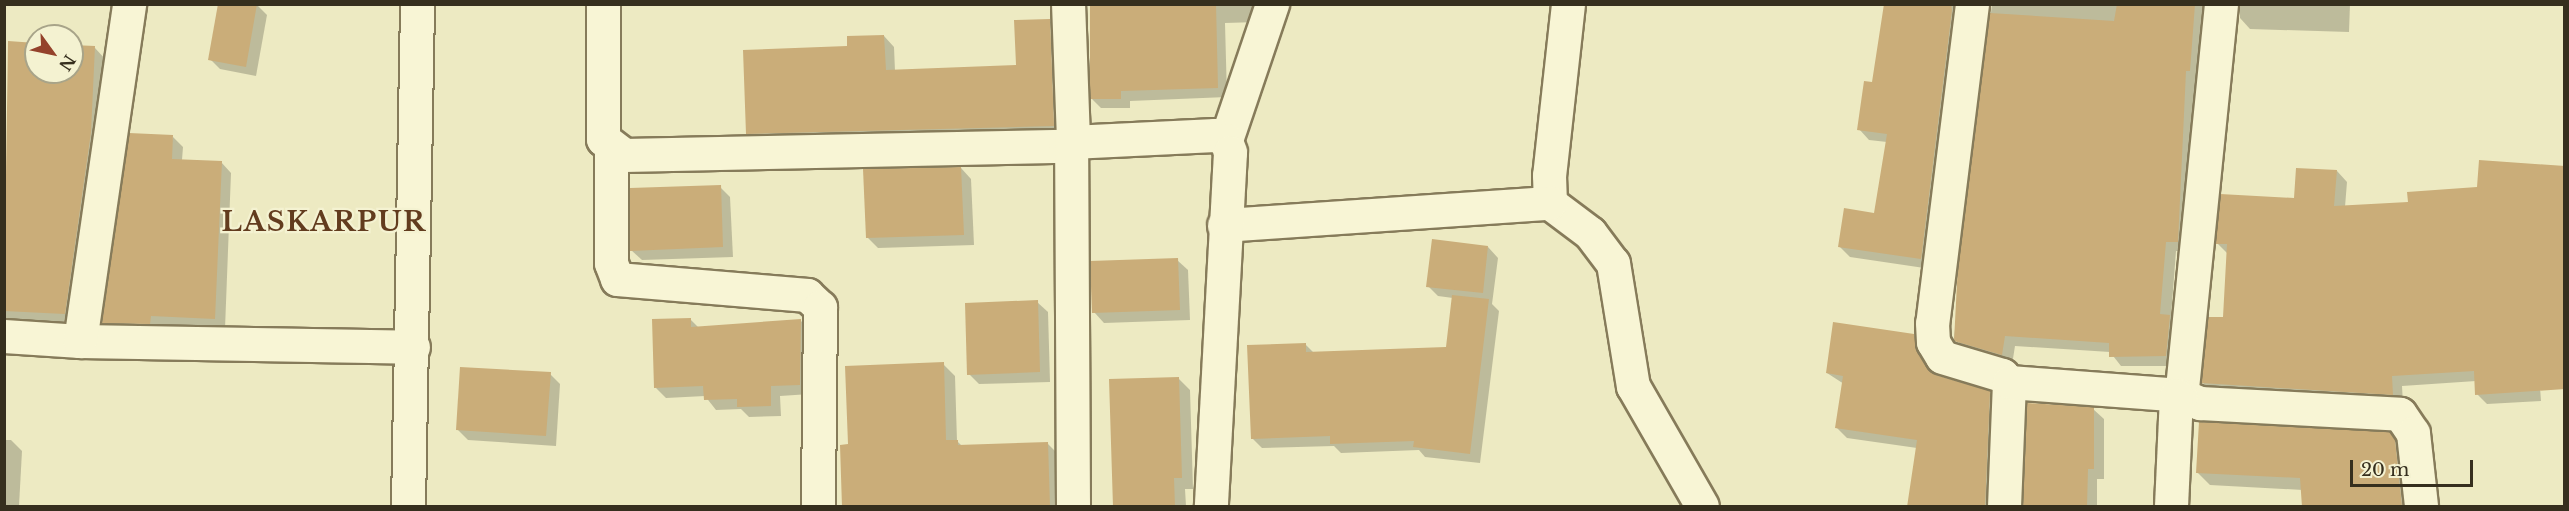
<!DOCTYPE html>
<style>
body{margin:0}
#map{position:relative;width:2569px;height:511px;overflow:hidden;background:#edeac2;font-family:"Libre Baskerville",serif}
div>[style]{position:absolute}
.shadow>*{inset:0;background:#0003}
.building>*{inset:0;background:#caad79}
.roads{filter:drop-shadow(2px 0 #867b5a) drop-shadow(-2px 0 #867b5a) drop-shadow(0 2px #867b5a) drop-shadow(0 -2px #867b5a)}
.minor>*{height:33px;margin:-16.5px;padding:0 16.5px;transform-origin:16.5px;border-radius:16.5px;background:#f8f5d5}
span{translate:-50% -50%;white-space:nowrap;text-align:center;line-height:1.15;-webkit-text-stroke:4.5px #f4f2d1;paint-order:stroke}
.district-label{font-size:27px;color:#623c1e;font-weight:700;letter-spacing:1.5px}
.frame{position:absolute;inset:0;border:6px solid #362f1e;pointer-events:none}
.north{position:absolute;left:24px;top:24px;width:60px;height:60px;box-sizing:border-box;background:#f4f2d1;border:2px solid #a8a489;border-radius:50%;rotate:123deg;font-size:16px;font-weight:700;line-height:24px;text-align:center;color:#362f1e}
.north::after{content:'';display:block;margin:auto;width:21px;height:27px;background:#94422b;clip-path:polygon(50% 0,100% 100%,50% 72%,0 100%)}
.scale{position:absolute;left:2350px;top:460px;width:123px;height:27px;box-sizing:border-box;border:3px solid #362f1e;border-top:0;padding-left:8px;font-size:18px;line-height:21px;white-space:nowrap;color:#362f1e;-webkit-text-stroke:4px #f4f2d1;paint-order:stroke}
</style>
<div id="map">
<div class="shadow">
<div style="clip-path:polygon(1091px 4px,1259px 4px,1258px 22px,1225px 23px,1227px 97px,1130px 101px,1130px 108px,1101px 108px,1092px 99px)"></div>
<div style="clip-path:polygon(1885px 4px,1969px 4px,1931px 269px,1850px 257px,1840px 247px,1875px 214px,1887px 142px,1869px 140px,1859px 129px,1873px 84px)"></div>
<div style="clip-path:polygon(1992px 4px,2216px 4px,2200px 81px,2196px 81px,2188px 252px,2176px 251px,2171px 317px,2180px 327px,2176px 366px,2121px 366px,2110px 352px,2015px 346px,2012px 365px,1965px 348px,1954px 338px)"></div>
<div style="clip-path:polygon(2240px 4px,2350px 4px,2349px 32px,2250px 29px,2240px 18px)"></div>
<div style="clip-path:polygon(257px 5px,267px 15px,256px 76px,220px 69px,210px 59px)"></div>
<div style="clip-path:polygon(1049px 20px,1060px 31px,1064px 136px,758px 144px,747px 133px,884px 36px,894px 47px,895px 71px,1017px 66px)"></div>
<div style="clip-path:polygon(9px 43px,36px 44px,36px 72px,72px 72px,72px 47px,95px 48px,106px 60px,76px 325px,4px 321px)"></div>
<div style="clip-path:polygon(173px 137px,183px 147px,182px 160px,221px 162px,231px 173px,225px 329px,161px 326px,160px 333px,114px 332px,104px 322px)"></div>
<div style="clip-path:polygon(961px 168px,971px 179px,974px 245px,878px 248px,867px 237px)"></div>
<div style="clip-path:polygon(2337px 171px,2347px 182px,2345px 207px,2540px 387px,2541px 401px,2487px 404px,2477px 394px,2476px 381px,2402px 386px,2403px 404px,2213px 393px,2203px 383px,2224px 319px,2228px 254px,2217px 243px,2296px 200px)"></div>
<div style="clip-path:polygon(720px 187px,730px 197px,733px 257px,642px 260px,631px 250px)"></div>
<div style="clip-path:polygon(1488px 247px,1498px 258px,1492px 304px,1499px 311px,1480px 463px,1425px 457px,1419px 450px,1341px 453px,1334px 446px,1262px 448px,1252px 438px,1305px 344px,1314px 353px,1447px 348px,1453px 298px,1438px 296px,1428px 286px)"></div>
<div style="clip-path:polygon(1177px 260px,1188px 270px,1190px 320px,1104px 323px,1094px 312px)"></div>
<div style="clip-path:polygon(1037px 302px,1048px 312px,1050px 382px,979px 384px,969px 374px)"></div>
<div style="clip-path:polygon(690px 319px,699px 328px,801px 321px,811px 331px,810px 394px,780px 396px,781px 416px,749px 417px,741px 409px,716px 410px,705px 396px,666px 398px,656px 388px)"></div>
<div style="clip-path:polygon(1913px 335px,1924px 346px,1927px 364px,1938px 377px,1989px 392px,2000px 403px,1995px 506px,1908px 506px,1917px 448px,1847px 438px,1837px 428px,1844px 384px,1827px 373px)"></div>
<div style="clip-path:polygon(943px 364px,955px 376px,957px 441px,962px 446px,1048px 444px,1059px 455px,1061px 506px,844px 506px,849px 446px)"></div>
<div style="clip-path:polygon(550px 374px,560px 384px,556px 446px,468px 440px,458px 430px)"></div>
<div style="clip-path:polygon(1178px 378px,1190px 390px,1193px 489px,1185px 489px,1186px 506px,1114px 506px)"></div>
<div style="clip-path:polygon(2093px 409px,2104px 419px,2104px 479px,2097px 479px,2097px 506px,2024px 506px)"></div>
<div style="clip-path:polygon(2389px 434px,2402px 447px,2412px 506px,2304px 506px,2303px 490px,2210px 485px,2197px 472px)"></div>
<div style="clip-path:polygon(4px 440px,11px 440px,22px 451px,19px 506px,4px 506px)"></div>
</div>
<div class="building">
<div style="clip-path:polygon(218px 4px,257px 4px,246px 67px,208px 60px)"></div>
<div style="clip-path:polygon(1090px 4px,1216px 4px,1218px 88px,1121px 91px,1121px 99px,1090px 99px)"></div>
<div style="clip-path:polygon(1884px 4px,1951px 4px,1952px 10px,1921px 259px,1838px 247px,1844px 208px,1874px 213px,1887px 134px,1857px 130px,1864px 81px,1872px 82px)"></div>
<div style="clip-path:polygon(2117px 4px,2195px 4px,2190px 71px,2186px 71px,2178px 242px,2166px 242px,2160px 314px,2170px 315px,2166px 356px,2109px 357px,2109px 343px,2005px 336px,2002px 355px,1954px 341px,1958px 264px,1990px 13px,2114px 21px)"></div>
<div style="clip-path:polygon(1050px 19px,1054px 126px,746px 134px,743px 50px,847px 46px,847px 36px,884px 35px,886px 70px,1016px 65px,1014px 20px)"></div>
<div style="clip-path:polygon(8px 41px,36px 43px,36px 72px,72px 72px,72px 45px,95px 46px,91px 132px,65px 314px,4px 311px)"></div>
<div style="clip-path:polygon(129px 133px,173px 135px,172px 159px,222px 161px,215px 319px,151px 316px,150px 324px,102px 323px)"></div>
<div style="clip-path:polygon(2479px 160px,2565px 166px,2565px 389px,2475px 395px,2474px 371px,2392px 376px,2393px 395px,2201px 383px,2208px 317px,2223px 317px,2227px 244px,2215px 244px,2220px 194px,2294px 198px,2296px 168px,2337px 170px,2334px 206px,2408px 202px,2407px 192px,2477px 187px)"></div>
<div style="clip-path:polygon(961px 167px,964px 235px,866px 238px,863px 169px)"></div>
<div style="clip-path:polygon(721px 185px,723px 247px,630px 251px,630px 188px)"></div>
<div style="clip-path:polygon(1432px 239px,1488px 246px,1483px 293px,1426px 287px)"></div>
<div style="clip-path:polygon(1178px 258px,1180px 310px,1092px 313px,1090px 261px)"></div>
<div style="clip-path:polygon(1452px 295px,1489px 299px,1470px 454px,1413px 447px,1414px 441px,1330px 444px,1330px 436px,1251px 439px,1247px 345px,1306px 343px,1306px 352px,1446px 347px)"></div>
<div style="clip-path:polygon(1038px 300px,1040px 372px,967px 375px,965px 303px)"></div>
<div style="clip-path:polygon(691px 318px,691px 327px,801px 319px,800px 385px,771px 386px,771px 406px,737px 407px,737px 399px,704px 400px,703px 386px,654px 388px,652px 319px)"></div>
<div style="clip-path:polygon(1833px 322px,1914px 334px,1917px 352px,1936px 375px,1990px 391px,1985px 507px,1907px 507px,1917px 440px,1835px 428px,1843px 376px,1826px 373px)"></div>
<div style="clip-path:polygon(944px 362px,946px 440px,958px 440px,958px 445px,1048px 442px,1050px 507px,842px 507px,840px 445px,848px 444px,845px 366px)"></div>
<div style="clip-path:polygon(460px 367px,551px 372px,546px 436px,456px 430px)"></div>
<div style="clip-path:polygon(1179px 377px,1182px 478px,1174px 478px,1175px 507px,1113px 507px,1109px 379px)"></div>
<div style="clip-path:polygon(2027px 403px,2094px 407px,2094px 469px,2088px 469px,2087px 507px,2023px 507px)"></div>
<div style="clip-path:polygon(2199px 422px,2390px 432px,2395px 440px,2402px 507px,2302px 507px,2300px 478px,2196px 473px)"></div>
</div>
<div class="roads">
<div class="minor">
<div style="left:603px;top:4px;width:135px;rotate:90deg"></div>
<div style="left:603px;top:139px;width:26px;rotate:37deg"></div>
<div style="left:624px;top:155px;width:441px;rotate:-1.2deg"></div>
<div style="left:1065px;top:146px;width:11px;rotate:-41deg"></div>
<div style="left:1073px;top:139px;width:135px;rotate:-92.1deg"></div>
<div style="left:1568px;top:4px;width:172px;rotate:96.3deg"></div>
<div style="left:1549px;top:175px;width:28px;rotate:88deg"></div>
<div style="left:1550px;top:203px;width:50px;rotate:36.9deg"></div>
<div style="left:1590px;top:233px;width:38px;rotate:53deg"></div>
<div style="left:1613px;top:263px;width:125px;rotate:80.8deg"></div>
<div style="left:1633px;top:386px;width:138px;rotate:60.1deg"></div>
<div style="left:1972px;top:4px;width:321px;rotate:97.1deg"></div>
<div style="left:1932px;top:323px;width:19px;rotate:87deg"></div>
<div style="left:1933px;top:342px;width:17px;rotate:59deg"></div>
<div style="left:1942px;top:357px;width:63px;rotate:16.7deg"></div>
<div style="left:2002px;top:375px;width:10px;rotate:45deg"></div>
<div style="left:2009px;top:382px;width:124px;rotate:92.3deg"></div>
<div style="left:2221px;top:4px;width:393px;rotate:95.8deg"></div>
<div style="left:2181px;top:395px;width:21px;rotate:23deg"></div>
<div style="left:2200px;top:403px;width:200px;rotate:3.1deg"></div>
<div style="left:2400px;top:414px;width:23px;rotate:56deg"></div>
<div style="left:2413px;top:433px;width:73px;rotate:83.7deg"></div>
<div style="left:1226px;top:140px;width:144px;rotate:-71.3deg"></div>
<div style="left:611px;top:148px;width:115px;rotate:90deg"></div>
<div style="left:611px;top:263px;width:17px;rotate:69deg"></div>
<div style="left:617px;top:279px;width:191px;rotate:4.8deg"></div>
<div style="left:807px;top:295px;width:18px;rotate:43deg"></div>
<div style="left:820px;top:307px;width:199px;rotate:90.6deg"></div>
<div style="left:1224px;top:225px;width:327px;rotate:-3.9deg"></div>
<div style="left:4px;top:336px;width:76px;rotate:3.8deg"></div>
<div style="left:80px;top:341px;width:333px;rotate:1deg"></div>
<div style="left:80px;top:341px;width:341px;rotate:-81.7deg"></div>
<div style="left:2009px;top:382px;width:172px;rotate:4.3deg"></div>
<div style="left:408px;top:506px;width:502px;rotate:-88.97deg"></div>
<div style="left:1073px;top:506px;width:364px;rotate:-90.3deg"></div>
<div style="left:1071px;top:142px;width:144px;rotate:-2.8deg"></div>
<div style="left:1215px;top:135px;width:12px;rotate:24deg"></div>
<div style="left:1226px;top:140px;width:13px;rotate:72deg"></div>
<div style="left:1230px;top:152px;width:355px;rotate:93.1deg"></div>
<div style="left:2171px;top:506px;width:111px;rotate:-87.4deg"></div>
</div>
</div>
<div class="district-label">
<span style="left:324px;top:222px">LASKARPUR</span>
</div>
<div class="frame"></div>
<div class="north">N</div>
<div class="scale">20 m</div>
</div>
